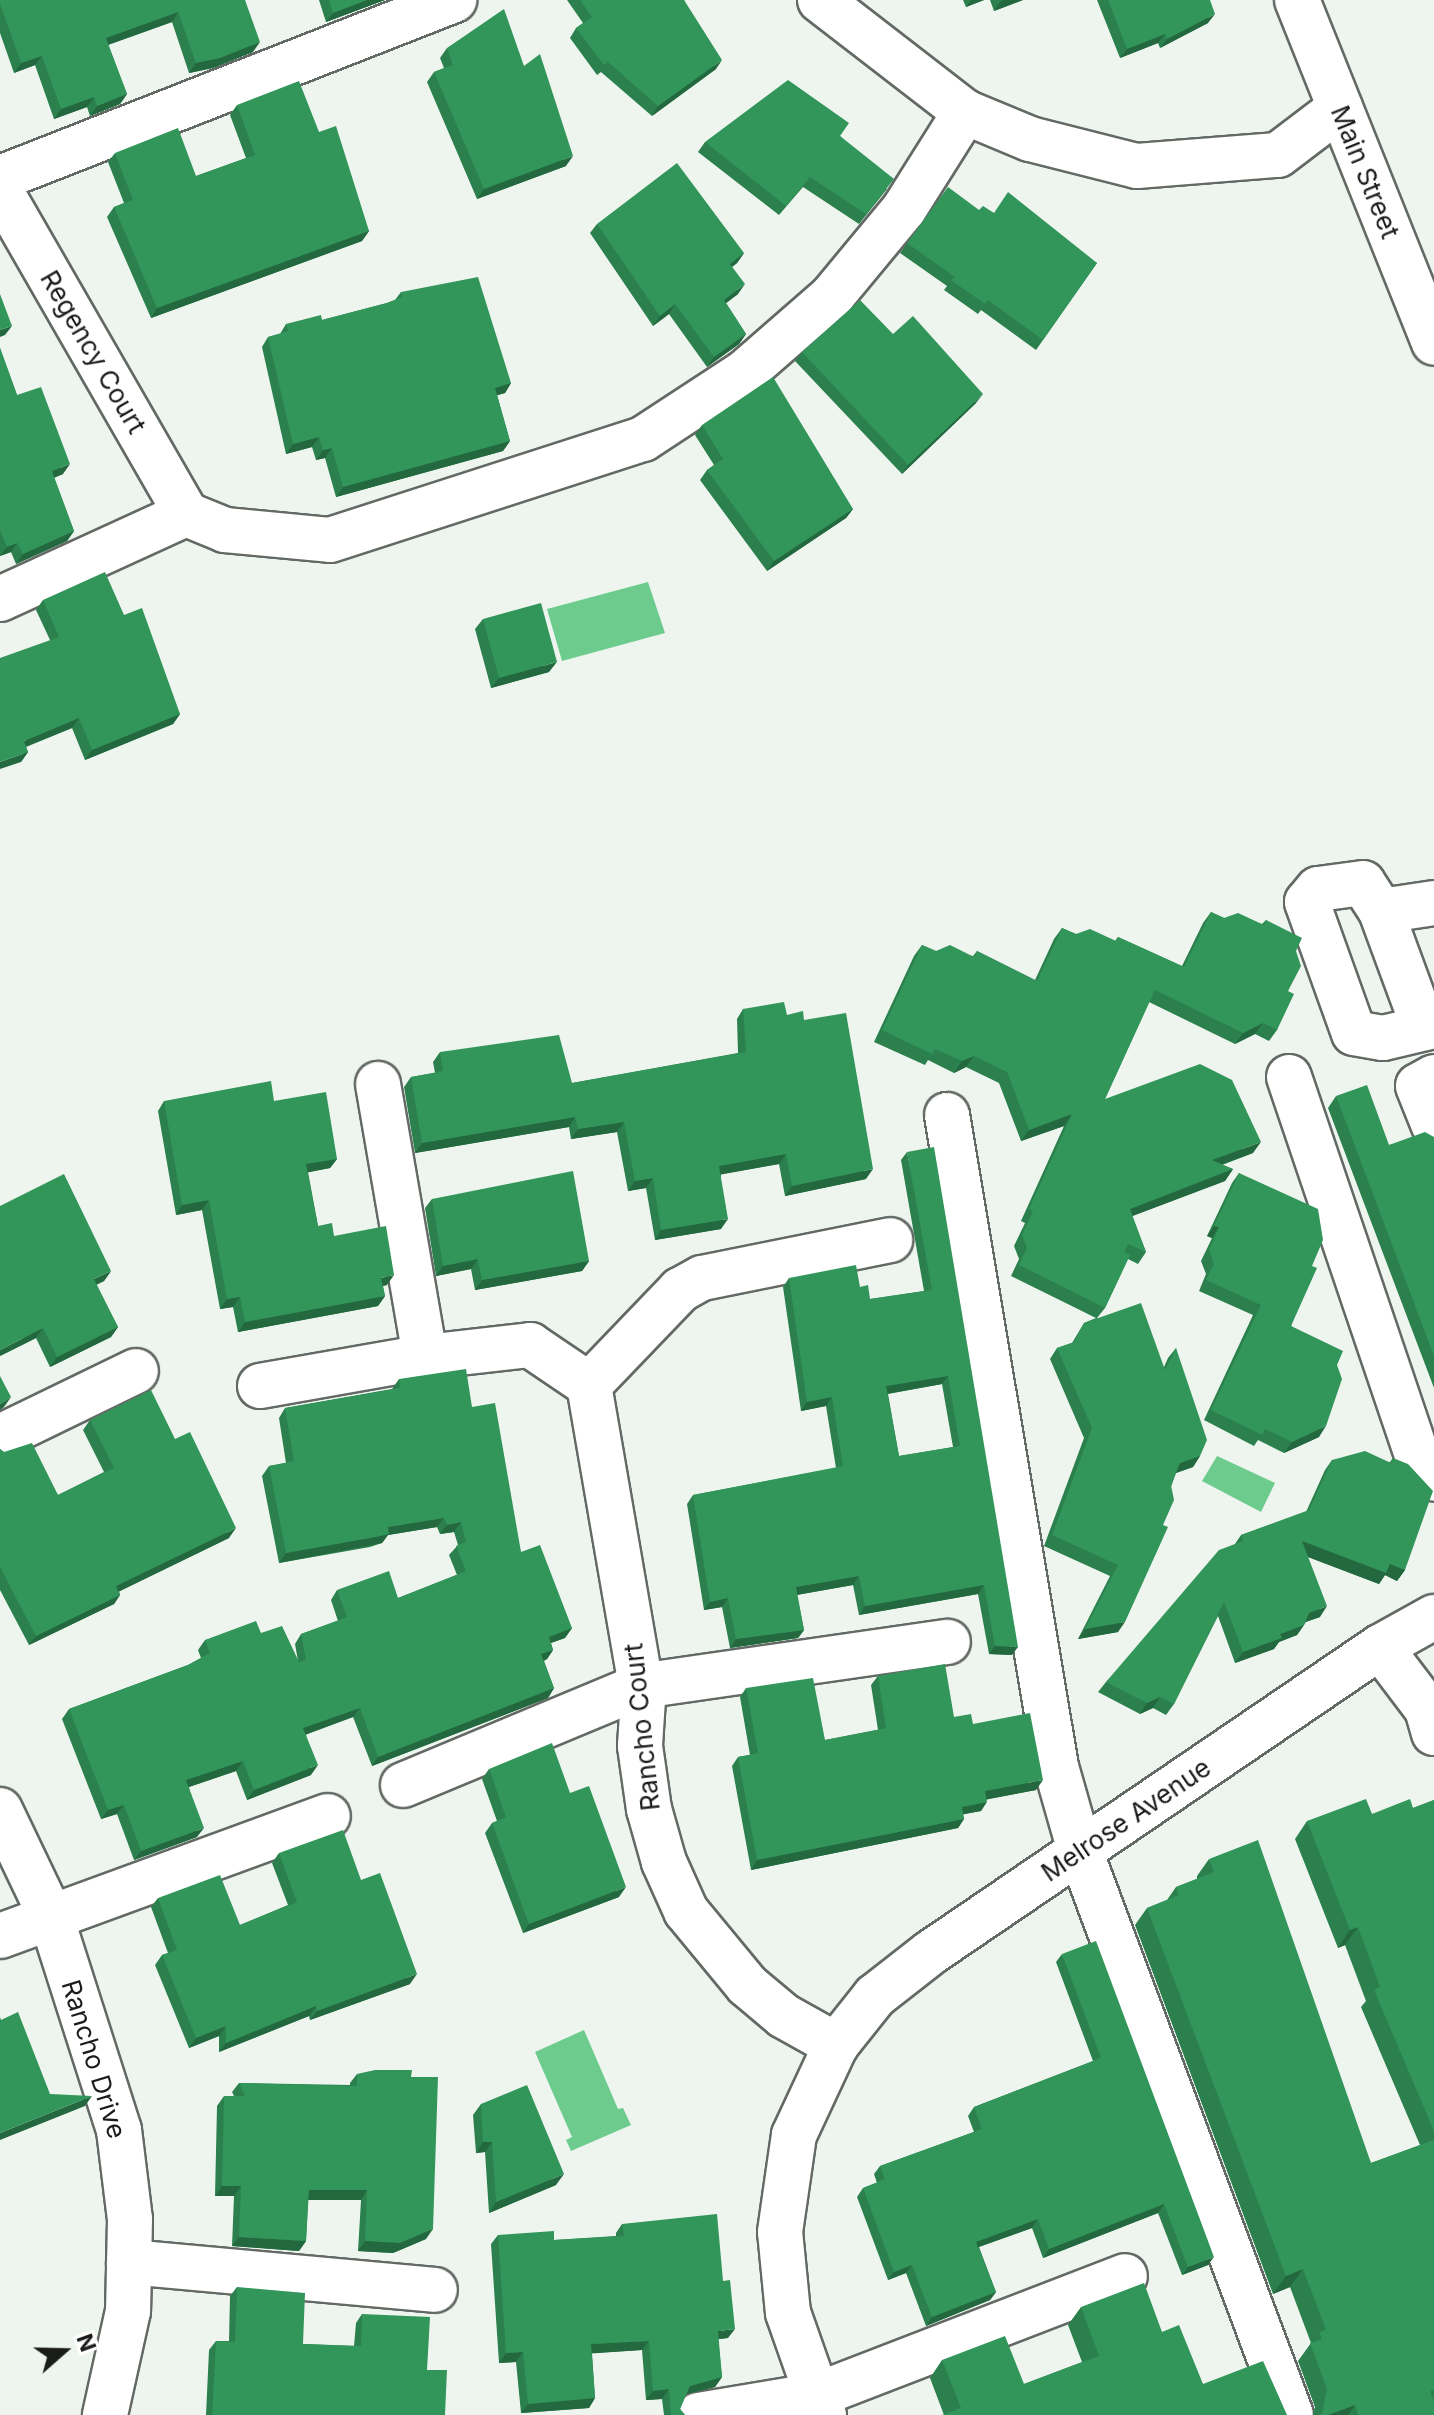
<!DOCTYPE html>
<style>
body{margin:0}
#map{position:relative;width:1434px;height:2415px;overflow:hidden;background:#eef5ef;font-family:Inter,sans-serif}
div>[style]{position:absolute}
.water>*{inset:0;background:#6dcc8d}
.roads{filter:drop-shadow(2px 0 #636964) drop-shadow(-2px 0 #636964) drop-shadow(0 2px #636964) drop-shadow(0 -2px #636964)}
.minor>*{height:44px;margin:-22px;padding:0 22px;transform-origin:22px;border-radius:22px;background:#fff}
.major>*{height:44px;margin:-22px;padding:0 22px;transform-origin:22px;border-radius:22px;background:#fff}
.wall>*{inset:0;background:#2b804d}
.shaded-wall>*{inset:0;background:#23683f}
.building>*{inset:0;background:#32955a}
span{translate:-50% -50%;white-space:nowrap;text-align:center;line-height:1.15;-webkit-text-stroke:7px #fff;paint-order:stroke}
.street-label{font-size:26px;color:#1a1c1a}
.north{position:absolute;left:24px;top:2311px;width:80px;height:80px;-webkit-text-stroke:6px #fff;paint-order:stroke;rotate:70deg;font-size:22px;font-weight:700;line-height:32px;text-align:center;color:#1a1c1a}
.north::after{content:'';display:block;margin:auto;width:28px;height:36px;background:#1a1c1a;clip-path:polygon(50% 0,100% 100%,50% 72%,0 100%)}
</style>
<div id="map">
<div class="water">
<div style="clip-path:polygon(648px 582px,665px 633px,562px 661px,547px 609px)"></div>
<div style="clip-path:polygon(1217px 1456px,1275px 1483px,1261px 1512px,1202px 1481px)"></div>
<div style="clip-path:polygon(584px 2030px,618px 2109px,623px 2108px,631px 2125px,571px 2151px,566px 2140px,572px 2137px,535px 2052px)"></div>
</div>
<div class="roads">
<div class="minor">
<div style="left:820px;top:0;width:183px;rotate:37.7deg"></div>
<div style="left:965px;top:112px;width:70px;rotate:22.6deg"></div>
<div style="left:1030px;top:139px;width:110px;rotate:14.2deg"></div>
<div style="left:1137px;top:166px;width:141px;rotate:-4.5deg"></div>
<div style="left:1278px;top:155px;width:78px;rotate:-37.2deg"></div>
<div style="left:0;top:178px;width:488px;rotate:-21.4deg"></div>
<div style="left:0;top:190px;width:374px;rotate:60.1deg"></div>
<div style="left:0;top:599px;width:205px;rotate:-24.6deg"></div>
<div style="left:186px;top:514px;width:42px;rotate:22.3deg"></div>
<div style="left:225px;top:530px;width:105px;rotate:5.4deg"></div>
<div style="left:330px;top:540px;width:329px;rotate:-17.9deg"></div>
<div style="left:643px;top:439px;width:122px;rotate:-33.3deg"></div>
<div style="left:745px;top:372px;width:116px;rotate:-41.1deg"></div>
<div style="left:832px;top:296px;width:113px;rotate:-50.4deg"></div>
<div style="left:904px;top:209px;width:115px;rotate:-57.8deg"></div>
<div style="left:1381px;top:911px;width:33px;rotate:-123deg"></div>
<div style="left:1363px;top:883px;width:45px;rotate:172.4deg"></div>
<div style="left:1318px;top:889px;width:17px;rotate:130deg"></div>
<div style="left:1307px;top:902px;width:139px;rotate:70.3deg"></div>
<div style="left:1354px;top:1033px;width:29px;rotate:10deg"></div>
<div style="left:1383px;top:1038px;width:52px;rotate:-13.2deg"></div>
<div style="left:1424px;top:1028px;width:125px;rotate:-110.2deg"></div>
<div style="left:1381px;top:911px;width:54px;rotate:-8.6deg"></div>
<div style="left:1289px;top:1077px;width:399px;rotate:71.3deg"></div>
<div style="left:1417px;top:1455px;width:29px;rotate:54deg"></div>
<div style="left:1434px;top:1077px;width:18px;rotate:151deg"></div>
<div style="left:1418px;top:1086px;width:43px;rotate:68.2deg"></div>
<div style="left:378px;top:1084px;width:277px;rotate:80.2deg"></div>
<div style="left:947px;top:1115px;width:661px;rotate:80.51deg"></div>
<div style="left:1056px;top:1767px;width:87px;rotate:74.1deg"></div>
<div style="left:1080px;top:1851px;width:602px;rotate:69.49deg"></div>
<div style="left:589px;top:1385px;width:319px;rotate:80.2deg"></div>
<div style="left:643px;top:1699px;width:47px;rotate:93.7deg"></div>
<div style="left:640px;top:1746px;width:64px;rotate:81.9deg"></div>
<div style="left:649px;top:1809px;width:55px;rotate:74.2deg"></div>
<div style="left:664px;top:1862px;width:54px;rotate:65.8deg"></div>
<div style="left:686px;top:1911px;width:96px;rotate:50.5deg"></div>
<div style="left:747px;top:1985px;width:48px;rotate:40deg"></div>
<div style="left:784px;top:2016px;width:60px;rotate:29.1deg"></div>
<div style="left:589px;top:1385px;width:132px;rotate:-46.2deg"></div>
<div style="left:680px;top:1290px;width:25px;rotate:-29deg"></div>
<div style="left:702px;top:1278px;width:192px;rotate:-11.4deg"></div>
<div style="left:260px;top:1386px;width:168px;rotate:-10deg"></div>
<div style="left:425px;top:1357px;width:106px;rotate:-6.5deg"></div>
<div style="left:530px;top:1345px;width:71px;rotate:34.1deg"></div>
<div style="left:0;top:1437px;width:151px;rotate:-25.9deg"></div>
<div style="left:1380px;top:1647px;width:78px;rotate:52.8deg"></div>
<div style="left:1427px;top:1709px;width:25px;rotate:74deg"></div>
<div style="left:403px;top:1785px;width:258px;rotate:-22.6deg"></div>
<div style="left:641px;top:1686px;width:310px;rotate:-8.2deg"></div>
<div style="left:0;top:1810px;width:119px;rotate:64.5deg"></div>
<div style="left:51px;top:1917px;width:224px;rotate:72.3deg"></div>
<div style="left:119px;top:2130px;width:90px;rotate:83deg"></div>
<div style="left:130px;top:2219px;width:92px;rotate:91.2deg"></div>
<div style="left:128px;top:2311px;width:107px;rotate:102.5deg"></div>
<div style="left:0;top:1936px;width:349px;rotate:-20.1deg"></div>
<div style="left:129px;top:2262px;width:307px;rotate:5.2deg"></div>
<div style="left:698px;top:2415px;width:121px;rotate:-9.5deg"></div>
<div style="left:817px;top:2395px;width:330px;rotate:-21.1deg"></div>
<div style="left:824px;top:2415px;width:108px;rotate:-109.4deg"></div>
<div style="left:788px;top:2313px;width:81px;rotate:-95.6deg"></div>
<div style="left:780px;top:2232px;width:98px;rotate:-81.8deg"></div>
<div style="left:794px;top:2135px;width:99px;rotate:-65deg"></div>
<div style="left:836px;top:2045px;width:63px;rotate:-51.5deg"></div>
<div style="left:875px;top:1996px;width:70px;rotate:-38deg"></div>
<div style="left:930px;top:1953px;width:544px;rotate:-34.22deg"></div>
<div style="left:1380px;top:1647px;width:62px;rotate:-29.1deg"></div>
</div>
<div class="major">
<div style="left:1297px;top:0;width:369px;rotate:68.2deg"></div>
</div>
</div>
<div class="wall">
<div style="clip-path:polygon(0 0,245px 0,253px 52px,213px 68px,189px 73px,172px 22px,108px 45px,127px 94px,120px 104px,90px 116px,87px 107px,54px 119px,35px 65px,14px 73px,0 33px)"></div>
<div style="clip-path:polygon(319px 0,385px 0,326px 22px)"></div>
<div style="clip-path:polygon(567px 0,684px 0,716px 69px,652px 116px,601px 72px,597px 75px,570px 38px,576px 28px,583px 23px)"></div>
<div style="clip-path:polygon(963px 0,984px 0,966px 7px)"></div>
<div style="clip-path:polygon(990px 0,1023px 0,994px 11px)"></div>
<div style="clip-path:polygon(1097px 0,1210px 0,1208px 23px,1160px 48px,1158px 43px,1120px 58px)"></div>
<div style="clip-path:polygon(447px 48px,524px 66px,566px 166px,477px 199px,427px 82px,434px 72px,444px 68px,440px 58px)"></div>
<div style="clip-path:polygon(237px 105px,319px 132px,369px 231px,362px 241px,151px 318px,107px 217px,114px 207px,124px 203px,108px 162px,115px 153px,196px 176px,246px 158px,230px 115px)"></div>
<div style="clip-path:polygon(840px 136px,887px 189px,859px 224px,803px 187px,779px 215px,698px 152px,705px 142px)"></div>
<div style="clip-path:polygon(979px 210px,994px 213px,1097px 263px,1036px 350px,981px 310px,978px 314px,944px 290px,947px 286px,900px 253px,907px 243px)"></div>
<div style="clip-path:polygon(597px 224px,744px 253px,737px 263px,732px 267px,738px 294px,726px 303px,746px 334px,739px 344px,707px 367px,669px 314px,653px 326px,590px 233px)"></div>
<div style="clip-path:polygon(401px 292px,511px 383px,505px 393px,497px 395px,510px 441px,503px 451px,336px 497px,325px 458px,316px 460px,312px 447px,286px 454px,262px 347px,268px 337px,280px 334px,286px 324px,322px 320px,387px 303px,395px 300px)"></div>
<div style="clip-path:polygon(893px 334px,976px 403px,902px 474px,795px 361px,802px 352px)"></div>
<div style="clip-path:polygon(0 348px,17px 395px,63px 474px,54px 478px,74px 531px,67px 541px,16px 564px,11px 552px,0 556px)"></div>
<div style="clip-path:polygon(702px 425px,853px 509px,846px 518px,767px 571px,700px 480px,707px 470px,714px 465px,695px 435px)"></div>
<div style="clip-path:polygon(43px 600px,124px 615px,180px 714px,173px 724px,85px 760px,72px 728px,26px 747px,28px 752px,21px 762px,50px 640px,36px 610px)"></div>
<div style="clip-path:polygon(483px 619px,549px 672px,491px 688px,475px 629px)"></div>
<div style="clip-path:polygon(1211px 912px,1224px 918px,1262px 924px,1266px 920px,1296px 951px,1288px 991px,1277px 1030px,1269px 1041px,1255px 1034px,1235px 1044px,1149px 1002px,1105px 1099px,1253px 1153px,1222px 1165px,1233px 1169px,1225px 1181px,1132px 1216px,1146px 1252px,1138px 1264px,1128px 1259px,1105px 1308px,1097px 1318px,1164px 1367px,1168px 1358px,1176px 1348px,1200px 1456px,1193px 1467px,1176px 1473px,1118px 1632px,1078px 1639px,1110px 1576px,1044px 1546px,1084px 1438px,1050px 1359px,1057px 1348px,1072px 1343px,1084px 1323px,1096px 1318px,1011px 1276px,1019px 1259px,1014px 1246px,1025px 1223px,1021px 1221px,1064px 1126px,1021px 1141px,999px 1083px,966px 1067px,954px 1073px,928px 1060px,925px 1065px,874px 1042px,914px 956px,922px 945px,936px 951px,973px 956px,977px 951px,1035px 980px,1054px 939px,1062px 928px,1076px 934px,1115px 941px,1118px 937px,1182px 966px,1203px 923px)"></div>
<div style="clip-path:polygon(743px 1009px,787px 1015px,804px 1020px,866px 1179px,785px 1196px,779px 1164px,721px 1174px,721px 1229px,655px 1240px,646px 1188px,628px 1191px,617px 1132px,571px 1139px,569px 1127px,415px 1153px,404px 1087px,411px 1077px,435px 1073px,433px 1062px,440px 1052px,572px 1083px,738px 1053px,737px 1019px)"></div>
<div style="clip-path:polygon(1336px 1096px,1389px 1145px,1434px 1137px,1434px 1388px,1328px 1108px)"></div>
<div style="clip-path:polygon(164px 1101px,274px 1101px,337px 1159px,330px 1168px,308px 1172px,318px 1226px,334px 1236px,387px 1285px,383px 1286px,385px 1296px,378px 1306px,238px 1332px,233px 1307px,220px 1309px,202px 1210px,176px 1215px,158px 1111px)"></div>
<div style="clip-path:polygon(evenodd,907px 1152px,1012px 1655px,989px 1654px,978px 1594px,859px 1615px,853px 1585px,797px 1595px,804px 1630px,798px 1638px,730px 1648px,722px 1607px,704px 1610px,687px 1504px,693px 1495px,836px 1468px,826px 1406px,801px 1411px,783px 1287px,789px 1278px,860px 1287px,870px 1299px,924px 1291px,901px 1160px,907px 1152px,942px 1384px,953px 1447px,899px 1456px,888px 1394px,942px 1384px)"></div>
<div style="clip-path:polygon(1239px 1173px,1312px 1266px,1291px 1326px,1337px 1365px,1319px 1437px,1284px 1453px,1258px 1440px,1254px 1446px,1204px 1420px,1253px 1315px,1199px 1291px,1206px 1274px,1201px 1261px,1212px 1238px,1207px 1236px,1232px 1183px)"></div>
<div style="clip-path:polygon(432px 1199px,589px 1261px,582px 1271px,475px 1290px,471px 1269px,436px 1276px,425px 1208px)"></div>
<div style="clip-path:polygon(111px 1271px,104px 1281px,96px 1285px,118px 1327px,111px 1337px,50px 1367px,36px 1338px,0 1356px)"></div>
<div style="clip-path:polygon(399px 1379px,472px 1407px,521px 1552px,572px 1628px,565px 1638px,551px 1643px,553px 1650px,547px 1659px,544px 1661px,554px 1688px,548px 1698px,372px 1766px,353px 1717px,306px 1734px,311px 1775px,247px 1800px,236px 1771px,189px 1787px,197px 1837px,134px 1860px,117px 1814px,101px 1819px,62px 1719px,69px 1709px,188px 1665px,201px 1658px,198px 1650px,205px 1640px,261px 1633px,298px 1661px,295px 1644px,301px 1634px,338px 1621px,331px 1600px,337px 1590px,398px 1598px,457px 1575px,449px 1555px,458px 1545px,454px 1532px,440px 1534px,437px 1527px,388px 1535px,382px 1543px,370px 1547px,279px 1563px,262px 1476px,269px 1466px,286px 1463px,279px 1418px,285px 1408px,392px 1389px)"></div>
<div style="clip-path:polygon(90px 1420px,175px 1439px,229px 1538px,119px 1591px,120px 1595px,114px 1604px,29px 1645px,0 1590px,0 1449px,58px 1495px,104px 1472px,83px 1430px)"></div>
<div style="clip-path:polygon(1393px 1458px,1405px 1570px,1397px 1581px,1385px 1575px,1379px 1584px,1308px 1557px,1320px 1617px,1306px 1622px,1297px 1635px,1279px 1642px,1274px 1649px,1235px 1663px,1218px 1616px,1174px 1704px,1166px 1715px,1153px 1708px,1140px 1714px,1098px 1692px,1106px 1682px,1235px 1544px,1241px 1535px,1306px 1512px,1325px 1470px,1332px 1460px,1390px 1462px)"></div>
<div style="clip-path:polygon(878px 1676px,954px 1717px,973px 1724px,1036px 1790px,987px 1799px,981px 1811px,963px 1814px,964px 1819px,958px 1828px,751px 1870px,732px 1766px,738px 1757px,750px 1755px,740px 1697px,746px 1688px,825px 1740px,878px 1730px,871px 1685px)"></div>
<div style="clip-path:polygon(489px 1769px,570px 1793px,619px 1897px,523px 1933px,485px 1833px,492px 1823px,497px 1821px,482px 1779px)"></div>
<div style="clip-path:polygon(1434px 1800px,1434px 2415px,1313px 2415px,1315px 2407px,1298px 2361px,1311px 2343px,1290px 2287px,1273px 2294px,1135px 1925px,1147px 1908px,1167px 1900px,1176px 1887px,1197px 1879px,1197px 1876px,1209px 1859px,1371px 2163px,1420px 2145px,1361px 2007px,1366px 2001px,1345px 1945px,1338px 1948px,1295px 1839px,1307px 1821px,1372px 1814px,1413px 1808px)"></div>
<div style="clip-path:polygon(279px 1853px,361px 1880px,410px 1984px,310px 2020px,309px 2016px,219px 2052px,219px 2036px,189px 2048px,155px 1965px,162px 1955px,168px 1953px,151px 1907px,158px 1898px,240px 1925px,288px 1905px,272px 1863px)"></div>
<div style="clip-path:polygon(1062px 1954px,1208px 2265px,1182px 2275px,1158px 2213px,1043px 2258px,1032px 2228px,979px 2247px,996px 2292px,990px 2300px,926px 2326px,906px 2273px,888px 2280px,857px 2197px,863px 2188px,877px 2183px,874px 2174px,880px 2166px,974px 2132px,968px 2116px,974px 2107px,1093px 2061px,1056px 1962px)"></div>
<div style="clip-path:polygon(357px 2074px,411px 2077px,426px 2239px,393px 2253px,358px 2251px,361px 2200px,308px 2200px,306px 2241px,299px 2251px,232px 2246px,234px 2196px,215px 2196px,217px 2106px,224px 2096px,234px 2096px,232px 2092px,239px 2083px,350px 2085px,350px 2083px)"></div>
<div style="clip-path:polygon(481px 2104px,556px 2185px,489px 2213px,485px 2152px,476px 2153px,473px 2115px)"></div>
<div style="clip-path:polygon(622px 2224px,728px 2338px,718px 2339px,722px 2377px,715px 2387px,686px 2394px,680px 2409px,685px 2415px,664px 2415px,662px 2399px,646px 2400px,642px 2350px,592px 2353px,595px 2398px,589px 2408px,521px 2413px,516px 2362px,499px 2363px,491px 2244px,498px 2235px,554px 2240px,616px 2236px,616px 2233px)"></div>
<div style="clip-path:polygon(237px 2287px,303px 2344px,354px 2346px,356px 2323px,362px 2314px,427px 2370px,445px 2415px,206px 2415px,209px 2350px,216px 2341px,229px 2341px,230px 2296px)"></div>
<div style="clip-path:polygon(1081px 2307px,1162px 2332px,1203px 2384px,1287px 2415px,942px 2415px,944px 2415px,930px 2378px,942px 2360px,1024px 2384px,1082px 2362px,1068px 2325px)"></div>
</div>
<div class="shaded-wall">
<div style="clip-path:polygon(367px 0,385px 0,326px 22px,333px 13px)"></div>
<div style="clip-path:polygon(971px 0,984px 0,966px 7px)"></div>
<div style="clip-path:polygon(1004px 0,1023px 0,994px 11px,1001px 1px)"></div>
<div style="clip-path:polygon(178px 12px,172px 22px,99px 48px,106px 38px)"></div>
<div style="clip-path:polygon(1215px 14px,1208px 23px,1160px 48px,1167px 39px)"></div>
<div style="clip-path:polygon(1165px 34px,1158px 43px,1120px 58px,1127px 49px)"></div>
<div style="clip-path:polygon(260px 42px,253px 52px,213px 68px,189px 73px,196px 63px)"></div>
<div style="clip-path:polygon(42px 56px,35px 65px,14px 73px,21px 63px)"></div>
<div style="clip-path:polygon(722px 60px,716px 69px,652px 116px,658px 106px)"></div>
<div style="clip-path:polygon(127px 94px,120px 104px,90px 116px,97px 106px)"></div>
<div style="clip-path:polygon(94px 97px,87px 107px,54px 119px,61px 109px)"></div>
<div style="clip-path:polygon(573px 156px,566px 166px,477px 199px,484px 189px)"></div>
<div style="clip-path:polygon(369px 231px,362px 241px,151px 318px,157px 308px)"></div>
<div style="clip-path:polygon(744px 253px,737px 263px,723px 274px,730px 264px)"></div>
<div style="clip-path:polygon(745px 284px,738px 294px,717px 310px,724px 300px)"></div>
<div style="clip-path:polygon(675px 304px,669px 314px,653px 326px,660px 316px)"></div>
<div style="clip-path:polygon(12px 326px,5px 335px,0 337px,0 330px)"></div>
<div style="clip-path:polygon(746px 334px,739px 344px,707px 367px,714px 357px)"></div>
<div style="clip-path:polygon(511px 383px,505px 393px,488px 398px,495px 388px)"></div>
<div style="clip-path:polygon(983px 394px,976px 403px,902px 474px,908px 465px)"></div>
<div style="clip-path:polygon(319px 437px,312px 447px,286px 454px,293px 444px)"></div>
<div style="clip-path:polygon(510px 441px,503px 451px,336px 497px,343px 487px)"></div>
<div style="clip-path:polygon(332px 448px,325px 458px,316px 460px,323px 450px)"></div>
<div style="clip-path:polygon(70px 464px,63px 474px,45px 481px,52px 471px)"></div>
<div style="clip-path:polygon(853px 509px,846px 518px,767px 571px,774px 561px)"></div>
<div style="clip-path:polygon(74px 531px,67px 541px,16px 564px,23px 554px)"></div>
<div style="clip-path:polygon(17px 543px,11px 552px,0 556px,7px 547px)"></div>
<div style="clip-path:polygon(557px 662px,549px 672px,491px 688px,499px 678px)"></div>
<div style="clip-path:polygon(180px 714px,173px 724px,85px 760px,92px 750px)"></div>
<div style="clip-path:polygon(79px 718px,72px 728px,17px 750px,24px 741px)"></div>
<div style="clip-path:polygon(28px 752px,21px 762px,0 769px,0 762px)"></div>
<div style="clip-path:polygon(1263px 1023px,1255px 1034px,1235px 1044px,1243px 1033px)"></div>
<div style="clip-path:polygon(974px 1056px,966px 1067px,954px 1073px,962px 1061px)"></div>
<div style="clip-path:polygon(1072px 1114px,1064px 1126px,1021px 1141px,1029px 1130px)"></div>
<div style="clip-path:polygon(575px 1117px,569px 1127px,415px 1153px,422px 1143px)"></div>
<div style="clip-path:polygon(624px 1122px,617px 1132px,571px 1139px,578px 1129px)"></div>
<div style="clip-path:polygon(1261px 1142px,1253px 1153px,1204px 1171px,1212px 1160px)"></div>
<div style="clip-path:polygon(786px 1154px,779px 1164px,713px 1176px,719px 1166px)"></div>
<div style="clip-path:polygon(337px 1159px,330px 1168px,300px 1174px,306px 1164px)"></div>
<div style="clip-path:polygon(873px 1169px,866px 1179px,785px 1196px,792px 1186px)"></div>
<div style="clip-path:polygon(1233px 1169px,1225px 1181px,1122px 1220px,1130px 1209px)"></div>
<div style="clip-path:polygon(653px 1178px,646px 1188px,628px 1191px,635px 1181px)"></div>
<div style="clip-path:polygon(209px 1200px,202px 1210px,176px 1215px,182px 1205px)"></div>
<div style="clip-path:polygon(728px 1219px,721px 1229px,655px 1240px,661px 1230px)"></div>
<div style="clip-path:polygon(1214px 1226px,1219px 1227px,1212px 1238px,1207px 1236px)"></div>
<div style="clip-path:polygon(478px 1259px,471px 1269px,436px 1276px,443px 1266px)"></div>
<div style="clip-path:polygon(589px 1261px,582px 1271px,475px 1290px,482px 1280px)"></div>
<div style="clip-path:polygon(111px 1271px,104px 1281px,87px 1289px,94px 1279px)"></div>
<div style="clip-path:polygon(394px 1275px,387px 1285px,374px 1288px,381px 1278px)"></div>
<div style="clip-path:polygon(385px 1296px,378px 1306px,238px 1332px,245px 1322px)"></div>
<div style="clip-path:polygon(240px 1297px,233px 1307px,220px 1309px,227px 1299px)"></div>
<div style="clip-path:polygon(118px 1327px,111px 1337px,50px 1367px,57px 1357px)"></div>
<div style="clip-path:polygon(43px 1328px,36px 1338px,0 1356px,0 1350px)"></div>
<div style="clip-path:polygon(948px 1376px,942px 1384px,880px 1395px,886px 1386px)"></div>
<div style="clip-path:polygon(11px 1397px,4px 1407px,0 1410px,0 1404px)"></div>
<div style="clip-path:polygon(832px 1397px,826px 1406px,801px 1411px,807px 1402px)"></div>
<div style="clip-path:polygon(1326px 1426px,1319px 1437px,1284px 1453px,1292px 1442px)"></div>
<div style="clip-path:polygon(1200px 1456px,1193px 1467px,1173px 1474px,1180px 1463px)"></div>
<div style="clip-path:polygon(444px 1518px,437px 1527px,388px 1535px,382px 1543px,279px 1563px,286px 1553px,388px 1527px)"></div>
<div style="clip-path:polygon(461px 1522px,454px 1532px,440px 1534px,447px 1525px)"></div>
<div style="clip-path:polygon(236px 1528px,229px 1538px,110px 1596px,116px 1586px)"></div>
<div style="clip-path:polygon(1302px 1541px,1390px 1564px,1405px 1570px,1397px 1581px,1385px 1575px,1379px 1584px,1295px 1552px)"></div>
<div style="clip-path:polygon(859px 1576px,853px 1585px,790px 1596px,796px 1587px)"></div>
<div style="clip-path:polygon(984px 1585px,978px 1594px,859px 1615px,865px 1606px)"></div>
<div style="clip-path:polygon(120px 1595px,114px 1604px,29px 1645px,36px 1636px)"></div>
<div style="clip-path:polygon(728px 1598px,722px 1607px,704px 1610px,710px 1602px)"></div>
<div style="clip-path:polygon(1327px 1606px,1320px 1617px,1302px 1623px,1309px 1613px)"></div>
<div style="clip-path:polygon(1125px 1622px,1118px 1632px,1078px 1639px,1085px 1629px)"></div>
<div style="clip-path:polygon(1304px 1625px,1297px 1635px,1279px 1642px,1274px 1649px,1235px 1663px,1243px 1652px,1280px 1634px)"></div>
<div style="clip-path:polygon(572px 1628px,565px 1638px,542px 1646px,549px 1637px)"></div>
<div style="clip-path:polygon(804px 1630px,798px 1638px,730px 1648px,736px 1639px)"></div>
<div style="clip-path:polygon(995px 1646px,1018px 1647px,1012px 1655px,989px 1654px)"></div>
<div style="clip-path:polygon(553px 1650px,547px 1659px,535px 1664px,541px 1654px)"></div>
<div style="clip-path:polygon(554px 1688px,548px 1698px,372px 1766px,378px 1757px)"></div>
<div style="clip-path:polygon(1160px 1697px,1153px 1708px,1140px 1714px,1147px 1703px)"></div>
<div style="clip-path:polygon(360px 1708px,353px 1717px,297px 1738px,303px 1728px)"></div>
<div style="clip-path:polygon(243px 1761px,236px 1771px,180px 1790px,186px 1780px)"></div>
<div style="clip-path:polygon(318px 1765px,311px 1775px,247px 1800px,254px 1790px)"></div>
<div style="clip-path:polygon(1043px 1780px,1036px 1790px,979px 1801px,985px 1791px)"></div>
<div style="clip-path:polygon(987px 1802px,981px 1811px,955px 1816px,962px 1807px)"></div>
<div style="clip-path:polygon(124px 1805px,117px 1814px,101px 1819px,108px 1810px)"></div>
<div style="clip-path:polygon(964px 1819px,958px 1828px,751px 1870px,757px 1860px)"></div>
<div style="clip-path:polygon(204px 1828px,197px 1837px,134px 1860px,141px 1851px)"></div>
<div style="clip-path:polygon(626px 1887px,619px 1897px,523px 1933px,529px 1924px)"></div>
<div style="clip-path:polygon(1358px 1927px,1345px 1945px,1338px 1948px,1350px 1930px)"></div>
<div style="clip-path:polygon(417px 1974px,410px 1984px,310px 2020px,317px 2011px)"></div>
<div style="clip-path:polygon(316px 2006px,309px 2016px,219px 2052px,226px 2043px)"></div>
<div style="clip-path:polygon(226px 2026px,219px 2036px,189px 2048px,196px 2038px)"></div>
<div style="clip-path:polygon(92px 2096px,85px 2106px,0 2140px,0 2133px)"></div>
<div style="clip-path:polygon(483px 2142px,492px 2142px,485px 2152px,476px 2153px)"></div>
<div style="clip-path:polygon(564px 2174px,556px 2185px,489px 2213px,496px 2202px)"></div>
<div style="clip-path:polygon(222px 2186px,241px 2186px,234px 2196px,215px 2196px)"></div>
<div style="clip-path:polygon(309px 2190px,367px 2190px,361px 2200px,302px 2200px)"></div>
<div style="clip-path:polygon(1164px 2204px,1158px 2213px,1043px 2258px,1049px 2249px)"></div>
<div style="clip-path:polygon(1038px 2219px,1032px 2228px,970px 2250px,976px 2242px)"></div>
<div style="clip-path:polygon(433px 2229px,426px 2239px,393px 2253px,358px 2251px,365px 2241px)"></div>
<div style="clip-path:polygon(239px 2237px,306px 2241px,299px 2251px,232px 2246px)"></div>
<div style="clip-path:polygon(1214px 2257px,1208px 2265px,1182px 2275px,1188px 2267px)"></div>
<div style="clip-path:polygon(912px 2265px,906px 2273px,888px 2280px,894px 2272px)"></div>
<div style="clip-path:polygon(1303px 2269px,1290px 2287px,1273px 2294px,1286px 2276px)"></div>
<div style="clip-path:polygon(996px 2292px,990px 2300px,926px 2326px,932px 2317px)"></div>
<div style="clip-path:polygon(735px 2329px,728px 2338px,711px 2340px,718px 2331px)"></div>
<div style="clip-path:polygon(649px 2341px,642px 2350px,584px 2354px,591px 2344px)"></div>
<div style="clip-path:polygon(523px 2352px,516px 2362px,499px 2363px,506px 2353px)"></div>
<div style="clip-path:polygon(722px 2377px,715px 2387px,683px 2395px,690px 2386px)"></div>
<div style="clip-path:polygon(669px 2389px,662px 2399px,646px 2400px,653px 2391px)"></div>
<div style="clip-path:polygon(595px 2398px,589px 2408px,521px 2413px,528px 2404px)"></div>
<div style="clip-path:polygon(1355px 2405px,1348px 2415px,1328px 2415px)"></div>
</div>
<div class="building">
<div style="clip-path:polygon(0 0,245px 0,260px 42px,220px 58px,196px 63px,178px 12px,106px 38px,127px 94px,97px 106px,94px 97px,61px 109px,42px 56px,21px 63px,0 4px)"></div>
<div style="clip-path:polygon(329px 0,367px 0,333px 13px)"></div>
<div style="clip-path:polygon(580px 0,684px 0,722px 60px,658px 106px,608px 62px,604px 65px,576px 28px,592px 17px)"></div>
<div style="clip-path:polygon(1108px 0,1210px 0,1215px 14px,1167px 39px,1165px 34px,1127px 49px)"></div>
<div style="clip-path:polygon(504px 9px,524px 66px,540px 54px,573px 156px,484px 189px,434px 72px,453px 65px,447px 48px)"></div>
<div style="clip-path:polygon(788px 80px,849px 123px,840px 136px,894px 179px,866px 214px,810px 177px,786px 206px,705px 142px)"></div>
<div style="clip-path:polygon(299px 81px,319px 132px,336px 126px,369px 231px,157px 308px,114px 207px,133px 200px,115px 153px,178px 128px,196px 176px,255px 155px,237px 105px)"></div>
<div style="clip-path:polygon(677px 163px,744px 253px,730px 264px,745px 284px,724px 300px,746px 334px,714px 357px,675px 304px,660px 316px,597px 224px)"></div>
<div style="clip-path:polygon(948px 187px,979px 210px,983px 206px,994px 213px,1008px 192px,1097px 263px,1043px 340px,988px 300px,985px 304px,951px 280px,955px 277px,907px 243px)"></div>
<div style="clip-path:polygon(478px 277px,511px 383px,495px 388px,510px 441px,343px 487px,332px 448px,323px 450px,319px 437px,293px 444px,268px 337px,288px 331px,286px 324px,321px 315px,322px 320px,387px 303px,402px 297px,401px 292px)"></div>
<div style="clip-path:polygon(0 294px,12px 326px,0 330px)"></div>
<div style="clip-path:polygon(860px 300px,893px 334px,913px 316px,983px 394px,908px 465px,802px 352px)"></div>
<div style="clip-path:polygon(0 348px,17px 395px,41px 387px,70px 464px,52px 471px,74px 531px,23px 554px,17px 543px,7px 547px,0 530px)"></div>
<div style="clip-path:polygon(773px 377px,853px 509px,774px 561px,707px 470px,723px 459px,702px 425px)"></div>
<div style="clip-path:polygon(105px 572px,124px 615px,142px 608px,180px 714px,92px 750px,79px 718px,24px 741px,28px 752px,0 762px,0 658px,59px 637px,43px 600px)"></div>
<div style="clip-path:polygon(541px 603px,557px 662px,499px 678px,483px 619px)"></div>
<div style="clip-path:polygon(1211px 912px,1224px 918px,1238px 913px,1264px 925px,1266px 920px,1302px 938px,1296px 951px,1301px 966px,1288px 991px,1294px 994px,1277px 1030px,1263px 1023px,1243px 1033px,1155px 990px,1105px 1099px,1200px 1064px,1232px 1080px,1261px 1142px,1212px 1160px,1233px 1169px,1130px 1209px,1146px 1252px,1128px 1244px,1124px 1252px,1130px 1255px,1105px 1308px,1019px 1265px,1027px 1248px,1022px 1235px,1033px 1211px,1029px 1209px,1072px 1114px,1029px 1130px,1007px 1072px,974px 1056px,962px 1061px,935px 1049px,932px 1054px,882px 1030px,922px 945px,936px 951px,950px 945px,974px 957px,977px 951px,1037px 981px,1062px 928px,1076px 934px,1090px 929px,1116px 941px,1118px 937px,1184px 967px)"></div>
<div style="clip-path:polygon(784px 1002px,787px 1015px,803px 1011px,804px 1020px,846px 1013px,873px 1169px,792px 1186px,786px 1154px,719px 1166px,728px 1219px,661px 1230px,653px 1178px,635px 1181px,624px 1122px,578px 1129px,575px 1117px,422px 1143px,411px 1077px,443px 1071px,440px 1052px,559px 1035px,572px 1083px,746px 1052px,743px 1009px)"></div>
<div style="clip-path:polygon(271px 1081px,274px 1101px,326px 1092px,337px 1159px,306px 1164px,318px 1226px,332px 1223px,334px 1236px,386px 1226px,394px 1275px,381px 1278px,385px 1296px,245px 1322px,240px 1297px,227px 1299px,209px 1200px,182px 1205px,164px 1101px)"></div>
<div style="clip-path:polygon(1367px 1085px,1389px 1145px,1425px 1132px,1434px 1137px,1434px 1356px,1336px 1096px)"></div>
<div style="clip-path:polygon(evenodd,934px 1147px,1018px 1647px,995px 1646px,984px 1585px,865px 1606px,859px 1576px,796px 1587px,804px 1630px,736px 1639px,728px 1598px,710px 1602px,693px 1495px,843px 1466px,832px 1397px,807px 1402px,789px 1278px,856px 1265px,860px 1287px,868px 1285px,870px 1299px,932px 1290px,907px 1152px,934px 1147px,948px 1376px,960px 1446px,899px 1456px,886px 1386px,948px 1376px)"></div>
<div style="clip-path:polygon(573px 1171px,589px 1261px,482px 1280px,478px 1259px,443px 1266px,432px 1199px)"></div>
<div style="clip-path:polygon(1239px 1173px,1318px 1209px,1323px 1240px,1312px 1266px,1317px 1268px,1291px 1326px,1343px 1351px,1337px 1365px,1342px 1379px,1326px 1426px,1292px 1442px,1265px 1429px,1262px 1435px,1211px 1410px,1261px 1305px,1206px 1280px,1214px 1264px,1209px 1250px,1219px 1227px,1214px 1226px)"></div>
<div style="clip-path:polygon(64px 1174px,111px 1271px,94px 1279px,118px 1327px,57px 1357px,43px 1328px,0 1350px,0 1206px)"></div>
<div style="clip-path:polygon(1141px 1303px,1165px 1370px,1176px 1348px,1207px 1440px,1200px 1456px,1180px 1463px,1171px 1485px,1174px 1500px,1163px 1525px,1168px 1527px,1125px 1622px,1085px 1629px,1118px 1565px,1052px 1535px,1092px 1428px,1057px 1348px,1074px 1342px,1084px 1323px)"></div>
<div style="clip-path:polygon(466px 1369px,472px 1407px,495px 1403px,521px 1552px,540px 1545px,572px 1628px,549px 1637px,553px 1650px,541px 1654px,554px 1688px,378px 1757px,360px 1708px,303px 1728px,318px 1765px,254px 1790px,243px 1761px,186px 1780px,204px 1828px,141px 1851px,124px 1805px,108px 1810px,69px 1709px,188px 1665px,210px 1653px,205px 1640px,256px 1621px,261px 1633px,282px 1626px,299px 1662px,306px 1660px,301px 1634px,347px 1617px,337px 1590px,389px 1571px,398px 1598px,466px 1571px,456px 1546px,466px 1542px,461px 1522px,447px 1525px,444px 1518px,388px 1527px,389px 1534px,376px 1537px,286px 1553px,269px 1466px,294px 1461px,285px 1408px,400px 1388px,399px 1379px)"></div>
<div style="clip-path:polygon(0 1376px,11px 1397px,0 1404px)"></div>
<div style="clip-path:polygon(151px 1390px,175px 1439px,190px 1432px,236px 1528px,116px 1586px,120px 1595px,36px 1636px,0 1567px,0 1449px,4px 1452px,32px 1443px,58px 1495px,114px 1468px,90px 1420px)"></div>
<div style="clip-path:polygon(1365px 1451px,1391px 1463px,1393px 1458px,1408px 1464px,1433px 1491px,1405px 1570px,1390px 1564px,1386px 1573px,1302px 1541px,1327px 1606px,1309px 1613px,1304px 1625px,1280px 1634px,1282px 1638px,1243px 1652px,1224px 1602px,1174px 1704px,1160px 1697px,1147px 1703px,1106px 1682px,1219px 1550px,1243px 1541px,1241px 1535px,1309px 1510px,1332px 1460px)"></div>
<div style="clip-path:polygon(945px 1664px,954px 1717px,971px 1714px,973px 1724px,1030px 1713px,1043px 1780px,985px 1791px,987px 1802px,962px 1807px,964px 1819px,757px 1860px,738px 1757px,758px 1753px,746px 1688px,813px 1678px,825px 1740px,886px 1728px,878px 1676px)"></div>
<div style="clip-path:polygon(552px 1743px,570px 1793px,589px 1786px,626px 1887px,529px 1924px,492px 1823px,506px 1817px,489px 1769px)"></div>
<div style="clip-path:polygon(1366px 1799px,1372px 1814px,1410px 1799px,1413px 1808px,1434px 1800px,1434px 2131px,1374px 1990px,1380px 1987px,1358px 1927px,1350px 1930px,1307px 1821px)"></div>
<div style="clip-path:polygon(343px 1830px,361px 1880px,380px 1873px,417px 1974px,317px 2011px,316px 2006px,226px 2043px,226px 2026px,196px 2038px,162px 1955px,177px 1950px,158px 1898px,220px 1875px,240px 1925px,297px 1902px,279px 1853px)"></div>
<div style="clip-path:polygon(1258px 1840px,1371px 2163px,1434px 2140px,1434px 2390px,1430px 2391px,1434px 2401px,1434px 2415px,1358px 2415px,1355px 2405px,1328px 2415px,1318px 2415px,1322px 2414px,1327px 2389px,1310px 2343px,1322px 2339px,1319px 2332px,1326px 2330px,1303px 2269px,1286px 2276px,1147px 1908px,1179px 1895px,1176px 1887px,1214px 1872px,1209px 1859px)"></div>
<div style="clip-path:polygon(1096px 1941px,1214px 2257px,1188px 2267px,1164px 2204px,1049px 2249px,1038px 2219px,976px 2242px,996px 2292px,932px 2317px,912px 2265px,894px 2272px,863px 2188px,885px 2179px,880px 2166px,982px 2129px,974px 2107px,1101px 2058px,1062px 1954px)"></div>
<div style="clip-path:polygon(18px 2012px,50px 2094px,92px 2096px,0 2133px,0 2017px,1px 2020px)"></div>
<div style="clip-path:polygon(375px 2070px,412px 2070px,411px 2077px,438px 2077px,433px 2229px,400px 2243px,365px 2241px,367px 2190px,309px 2190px,306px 2241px,239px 2237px,241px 2186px,222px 2186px,224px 2096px,245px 2096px,239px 2083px,357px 2086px,357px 2074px)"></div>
<div style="clip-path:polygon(527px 2085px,564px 2174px,496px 2202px,492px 2142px,483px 2142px,481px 2104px)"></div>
<div style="clip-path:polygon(717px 2214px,723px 2281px,730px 2280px,735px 2329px,718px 2331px,722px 2377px,690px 2386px,680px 2409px,685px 2415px,671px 2415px,669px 2389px,653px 2391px,649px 2341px,591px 2344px,595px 2398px,528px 2404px,523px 2352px,506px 2353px,498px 2235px,554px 2231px,554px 2240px,624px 2236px,622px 2224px)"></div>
<div style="clip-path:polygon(1144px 2283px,1162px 2332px,1179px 2325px,1203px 2384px,1263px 2361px,1287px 2415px,942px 2415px,961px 2408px,942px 2360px,1005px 2336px,1024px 2384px,1099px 2356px,1081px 2307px)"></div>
<div style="clip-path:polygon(237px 2287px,305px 2293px,303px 2344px,361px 2346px,362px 2314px,430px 2317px,427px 2370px,447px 2370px,445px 2415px,212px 2415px,216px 2341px,235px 2342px)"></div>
</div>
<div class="street-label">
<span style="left:1365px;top:172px;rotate:68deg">Main Street</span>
<span style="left:93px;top:352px;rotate:60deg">Regency Court</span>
<span style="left:642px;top:1727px;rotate:-96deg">Rancho Court</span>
<span style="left:1126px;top:1820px;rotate:-34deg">Melrose Avenue</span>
<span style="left:94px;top:2059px;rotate:73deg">Rancho Drive</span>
</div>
<div class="north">N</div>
</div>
